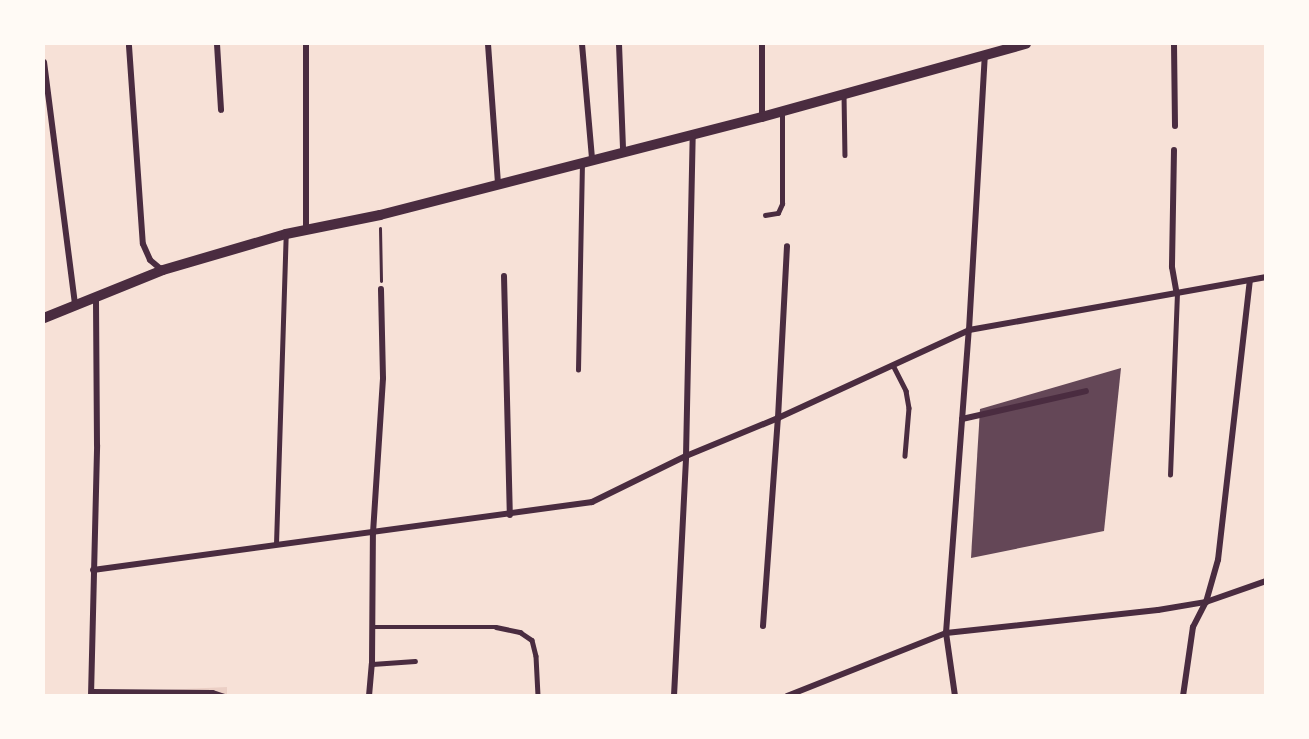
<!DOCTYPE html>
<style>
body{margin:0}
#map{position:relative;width:1309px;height:739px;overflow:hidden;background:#f7e1d7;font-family:Georgia,serif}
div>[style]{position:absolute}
.green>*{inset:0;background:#ebcfc5}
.building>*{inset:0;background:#644757}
.path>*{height:3px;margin:-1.5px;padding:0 1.5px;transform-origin:1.5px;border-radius:1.5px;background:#4a2c40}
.service>*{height:4.5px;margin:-2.25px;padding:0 2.25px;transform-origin:2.25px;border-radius:2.25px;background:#4a2c40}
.pedestrian>*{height:5px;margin:-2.5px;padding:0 2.5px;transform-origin:2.5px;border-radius:2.5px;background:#4a2c40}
.minor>*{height:6px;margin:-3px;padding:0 3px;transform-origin:3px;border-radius:3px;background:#4a2c40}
.tertiary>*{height:10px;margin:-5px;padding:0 5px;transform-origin:5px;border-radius:5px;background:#4a2c40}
span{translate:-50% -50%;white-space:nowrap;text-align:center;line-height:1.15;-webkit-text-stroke:5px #fffaf5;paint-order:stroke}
.frame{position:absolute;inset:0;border:45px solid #fffaf5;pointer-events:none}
</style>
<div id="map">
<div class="green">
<div style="clip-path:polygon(227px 687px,227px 696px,99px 696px,99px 693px)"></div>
</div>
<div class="building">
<div style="clip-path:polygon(1121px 368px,1104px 531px,971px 558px,980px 409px)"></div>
</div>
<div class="path">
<div style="left:380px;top:228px;width:53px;rotate:88.9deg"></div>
</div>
<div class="service">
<div style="left:844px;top:94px;width:61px;rotate:89.1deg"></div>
<div style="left:765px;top:215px;width:13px;rotate:-9deg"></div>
<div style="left:778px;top:213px;width:10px;rotate:-66deg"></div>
<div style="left:782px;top:204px;width:92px;rotate:-90deg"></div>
<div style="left:893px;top:365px;width:29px;rotate:63deg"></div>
<div style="left:906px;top:391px;width:17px;rotate:80deg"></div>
<div style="left:909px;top:408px;width:48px;rotate:94.8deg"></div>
<div style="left:578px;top:370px;width:206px;rotate:-88.9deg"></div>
<div style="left:1170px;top:475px;width:181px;rotate:-87.8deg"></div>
<div style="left:372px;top:627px;width:124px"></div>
<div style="left:496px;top:627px;width:25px;rotate:12deg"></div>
<div style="left:520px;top:632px;width:14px;rotate:34deg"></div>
<div style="left:532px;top:640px;width:16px;rotate:76deg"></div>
<div style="left:536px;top:656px;width:40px;rotate:87.1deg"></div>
<div style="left:91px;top:691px;width:121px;rotate:0.5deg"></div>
<div style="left:212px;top:692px;width:13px;rotate:18deg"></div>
</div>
<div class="pedestrian">
<div style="left:276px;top:544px;width:310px;rotate:-88.2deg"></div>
<div style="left:372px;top:664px;width:43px;rotate:-4deg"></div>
</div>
<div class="minor">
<div style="left:217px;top:44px;width:66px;rotate:86.5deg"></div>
<div style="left:306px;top:44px;width:185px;rotate:90deg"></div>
<div style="left:488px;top:44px;width:140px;rotate:85.9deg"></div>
<div style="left:582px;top:44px;width:115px;rotate:85deg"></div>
<div style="left:619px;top:44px;width:106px;rotate:87.8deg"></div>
<div style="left:1174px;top:44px;width:82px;rotate:89.3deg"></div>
<div style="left:129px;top:46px;width:198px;rotate:86deg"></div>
<div style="left:143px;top:244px;width:17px;rotate:66deg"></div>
<div style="left:150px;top:260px;width:16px;rotate:40deg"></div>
<div style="left:44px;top:62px;width:245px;rotate:82.7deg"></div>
<div style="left:762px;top:117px;width:73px;rotate:-90deg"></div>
<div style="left:1174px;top:150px;width:117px;rotate:91deg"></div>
<div style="left:1172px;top:267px;width:27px;rotate:80deg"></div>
<div style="left:504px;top:276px;width:239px;rotate:88.6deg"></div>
<div style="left:962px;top:419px;width:127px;rotate:-12.7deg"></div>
<div style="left:93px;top:570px;width:504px;rotate:-7.76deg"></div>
<div style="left:592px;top:502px;width:105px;rotate:-26.1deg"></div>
<div style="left:686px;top:456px;width:100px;rotate:-22.4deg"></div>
<div style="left:778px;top:418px;width:210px;rotate:-24.7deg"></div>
<div style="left:969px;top:330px;width:302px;rotate:-10.1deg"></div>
<div style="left:763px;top:626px;width:209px;rotate:-85.9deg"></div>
<div style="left:778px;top:418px;width:172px;rotate:-87deg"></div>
<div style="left:91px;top:696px;width:251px;rotate:-88.6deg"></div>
<div style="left:97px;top:445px;width:148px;rotate:-90.4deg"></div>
<div style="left:369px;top:696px;width:32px;rotate:-85deg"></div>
<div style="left:372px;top:664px;width:131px;rotate:-89.6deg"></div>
<div style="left:373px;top:533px;width:155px;rotate:-86.3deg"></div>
<div style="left:383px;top:378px;width:89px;rotate:-91.3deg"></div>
<div style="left:674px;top:696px;width:240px;rotate:-87.1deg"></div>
<div style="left:686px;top:456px;width:322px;rotate:-88.8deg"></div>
<div style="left:787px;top:696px;width:171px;rotate:-21.6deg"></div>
<div style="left:946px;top:633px;width:213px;rotate:-6.2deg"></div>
<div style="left:1158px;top:610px;width:49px;rotate:-9.5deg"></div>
<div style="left:1206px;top:602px;width:64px;rotate:-19.3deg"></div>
<div style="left:955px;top:696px;width:64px;rotate:-98.1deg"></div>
<div style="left:946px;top:633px;width:304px;rotate:-85.7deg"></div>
<div style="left:969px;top:330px;width:275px;rotate:-86.7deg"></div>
<div style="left:1183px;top:696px;width:70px;rotate:-81.8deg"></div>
<div style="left:1193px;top:627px;width:28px;rotate:-63deg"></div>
<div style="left:1206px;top:602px;width:44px;rotate:-74.1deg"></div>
<div style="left:1218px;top:560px;width:281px;rotate:-83.5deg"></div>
</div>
<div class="tertiary">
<div style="left:44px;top:318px;width:128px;rotate:-22deg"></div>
<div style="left:163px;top:270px;width:128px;rotate:-16.3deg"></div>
<div style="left:286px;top:234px;width:96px;rotate:-11.4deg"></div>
<div style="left:380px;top:215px;width:394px;rotate:-14.4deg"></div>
<div style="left:762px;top:117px;width:274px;rotate:-15.5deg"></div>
</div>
<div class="frame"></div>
</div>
